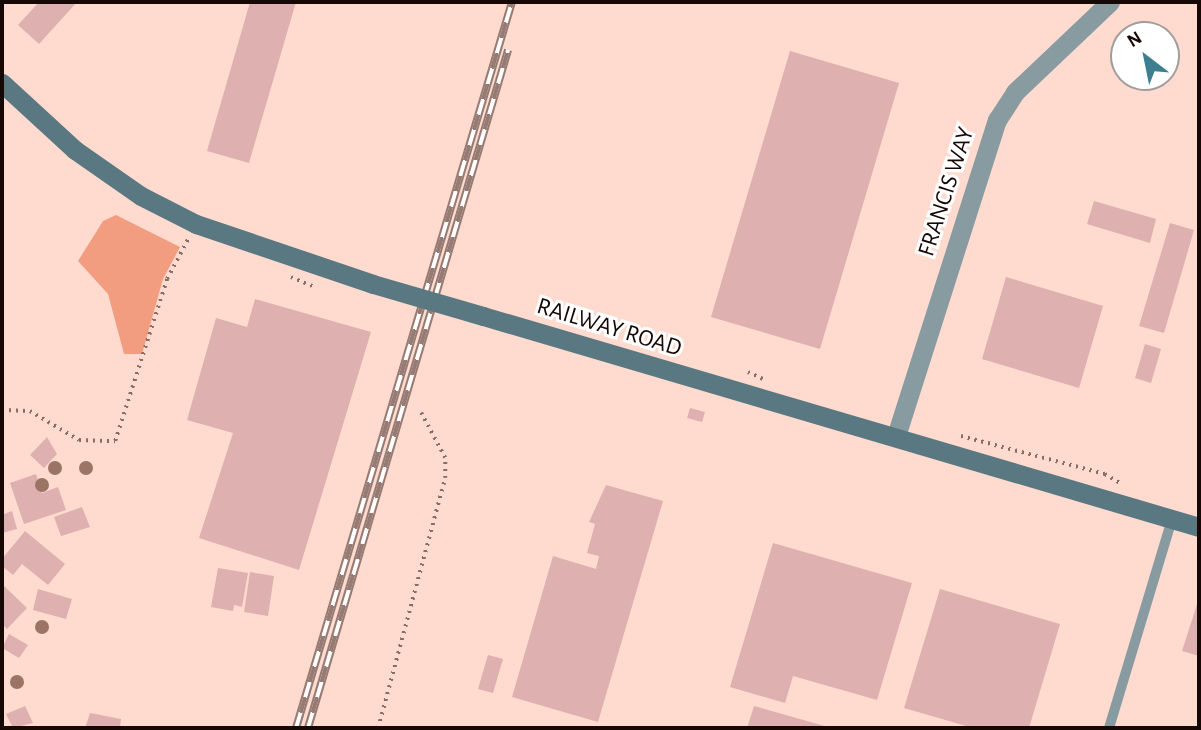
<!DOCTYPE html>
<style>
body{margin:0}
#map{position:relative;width:1201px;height:730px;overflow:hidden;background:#ffdbcf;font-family:"Alegreya Sans",sans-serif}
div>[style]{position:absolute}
.green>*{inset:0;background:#f39d80}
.building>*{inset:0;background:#deb0af}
.path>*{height:3.5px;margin-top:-1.75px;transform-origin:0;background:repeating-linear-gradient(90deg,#866e66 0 2px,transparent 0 7px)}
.service>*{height:10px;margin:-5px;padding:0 5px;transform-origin:5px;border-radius:5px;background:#879ba1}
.minor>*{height:19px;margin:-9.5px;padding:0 9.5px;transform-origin:9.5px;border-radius:9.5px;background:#879ba1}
.secondary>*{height:19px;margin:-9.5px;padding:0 9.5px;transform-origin:9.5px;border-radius:9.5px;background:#5a7881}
.rail>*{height:8px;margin-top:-4px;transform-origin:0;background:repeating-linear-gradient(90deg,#fff 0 16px,#957b73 0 32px);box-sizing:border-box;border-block:2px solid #957b73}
.secondary-bridge>*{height:19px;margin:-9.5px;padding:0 9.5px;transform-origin:9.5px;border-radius:9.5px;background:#5a7881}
.trees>*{width:14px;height:14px;margin:-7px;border-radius:50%;background:#9c7466}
span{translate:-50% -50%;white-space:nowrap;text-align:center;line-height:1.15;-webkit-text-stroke:6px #fff;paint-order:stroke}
.street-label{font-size:24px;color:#160805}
.frame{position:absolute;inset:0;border:4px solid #160805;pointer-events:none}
.north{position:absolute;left:1110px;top:21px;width:70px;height:70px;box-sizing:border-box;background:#fff;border:2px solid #a29c9b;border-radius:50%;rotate:328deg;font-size:19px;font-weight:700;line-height:28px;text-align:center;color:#160805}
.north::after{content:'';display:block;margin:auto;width:24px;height:32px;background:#3d7e91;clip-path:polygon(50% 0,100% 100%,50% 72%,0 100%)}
</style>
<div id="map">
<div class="green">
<div style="clip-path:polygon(116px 215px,180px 247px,163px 279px,142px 354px,124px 354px,108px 294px,78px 261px,103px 221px)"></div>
</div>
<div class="building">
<div style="clip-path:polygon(39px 2px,77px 2px,39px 44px,18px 25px)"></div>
<div style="clip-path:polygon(250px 2px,296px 2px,249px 163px,207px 151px)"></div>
<div style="clip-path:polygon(790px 51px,899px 83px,820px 349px,711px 317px)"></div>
<div style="clip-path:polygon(1094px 201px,1156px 219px,1150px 243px,1087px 224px)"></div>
<div style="clip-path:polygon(1170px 223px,1194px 230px,1164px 333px,1139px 326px)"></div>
<div style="clip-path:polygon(1006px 277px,1103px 306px,1079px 388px,982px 359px)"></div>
<div style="clip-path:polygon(255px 299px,371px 332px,299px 570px,199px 538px,233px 433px,187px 420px,216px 318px,247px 327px)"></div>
<div style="clip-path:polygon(1145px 344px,1161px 349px,1151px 383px,1135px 378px)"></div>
<div style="clip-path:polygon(690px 408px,705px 412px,702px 422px,687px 418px)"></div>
<div style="clip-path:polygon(47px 437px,57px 454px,44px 468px,30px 455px)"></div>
<div style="clip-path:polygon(36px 474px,42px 493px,58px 487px,66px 510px,24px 524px,10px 483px)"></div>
<div style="clip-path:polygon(606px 485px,663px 501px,598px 722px,512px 697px,553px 556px,596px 569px,599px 556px,587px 553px,595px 524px,589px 522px)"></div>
<div style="clip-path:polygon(82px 507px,90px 527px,61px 536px,54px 517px)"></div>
<div style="clip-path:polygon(12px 511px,17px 529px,2px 533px,2px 515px)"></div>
<div style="clip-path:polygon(25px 531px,65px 564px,48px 585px,22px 564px,13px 575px,2px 566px,2px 559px)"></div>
<div style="clip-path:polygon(773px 543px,912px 583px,877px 700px,793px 676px,785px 703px,730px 687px)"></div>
<div style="clip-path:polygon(218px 568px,248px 573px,242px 607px,234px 605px,233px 611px,211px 607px)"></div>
<div style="clip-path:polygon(250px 572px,274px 576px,268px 616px,244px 612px)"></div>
<div style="clip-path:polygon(2px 584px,27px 608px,7px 629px,2px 624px)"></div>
<div style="clip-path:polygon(38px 589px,72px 599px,66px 619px,33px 610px)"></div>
<div style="clip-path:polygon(940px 589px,1060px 624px,1029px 728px,973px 728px,904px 708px)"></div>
<div style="clip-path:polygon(1199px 598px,1199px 656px,1182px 651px)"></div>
<div style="clip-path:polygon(9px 634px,28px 645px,19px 658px,2px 648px)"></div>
<div style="clip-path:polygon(488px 655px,503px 659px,493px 693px,478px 689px)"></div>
<div style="clip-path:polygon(25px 706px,33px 723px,13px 728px,6px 714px)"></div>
<div style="clip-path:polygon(754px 706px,828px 727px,828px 728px,747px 728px)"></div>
<div style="clip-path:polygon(90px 713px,121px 719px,120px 728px,85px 728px)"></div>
</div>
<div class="path">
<div style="left:291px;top:277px;width:26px;rotate:23deg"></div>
<div style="left:748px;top:372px;width:17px;rotate:25deg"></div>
<div style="left:2px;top:410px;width:28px;rotate:2deg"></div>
<div style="left:30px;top:411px;width:57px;rotate:30.6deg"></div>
<div style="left:79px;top:440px;width:36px;rotate:2deg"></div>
<div style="left:115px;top:441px;width:170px;rotate:-72.2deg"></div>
<div style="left:167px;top:279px;width:45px;rotate:-62.3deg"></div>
<div style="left:961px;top:436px;width:149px;rotate:14.8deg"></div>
<div style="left:1105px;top:474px;width:17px;rotate:31deg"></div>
<div style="left:378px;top:728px;width:259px;rotate:-75deg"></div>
<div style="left:445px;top:478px;width:20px;rotate:-90deg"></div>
<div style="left:445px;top:458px;width:51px;rotate:-118.1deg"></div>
</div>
<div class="service">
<div style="left:1109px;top:728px;width:218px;rotate:-73.2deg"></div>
</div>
<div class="minor">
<div style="left:896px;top:436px;width:332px;rotate:-72.3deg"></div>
<div style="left:997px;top:120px;width:33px;rotate:-57deg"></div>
<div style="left:1015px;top:92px;width:131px;rotate:-43.5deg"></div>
</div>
<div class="secondary">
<div style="left:2px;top:83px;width:99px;rotate:42.5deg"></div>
<div style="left:75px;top:150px;width:80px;rotate:34.9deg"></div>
<div style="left:141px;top:196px;width:62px;rotate:27deg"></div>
<div style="left:196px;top:224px;width:187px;rotate:18.7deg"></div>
<div style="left:483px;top:316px;width:746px;rotate:16.42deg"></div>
</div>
<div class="rail">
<div style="left:296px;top:728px;width:757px;rotate:-73.43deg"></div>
<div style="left:308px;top:728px;width:707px;rotate:-73.56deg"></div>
</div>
<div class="secondary-bridge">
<div style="left:373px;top:284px;width:115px;rotate:16.2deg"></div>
</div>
<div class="trees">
<div style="left:55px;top:468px"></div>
<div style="left:86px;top:468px"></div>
<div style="left:42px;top:485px"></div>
<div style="left:42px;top:627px"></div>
<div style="left:17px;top:682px"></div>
</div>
<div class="street-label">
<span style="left:947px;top:192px;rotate:-72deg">FRANCIS WAY</span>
<span style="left:609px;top:328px;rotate:17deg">RAILWAY ROAD</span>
</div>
<div class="frame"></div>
<div class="north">N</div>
</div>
